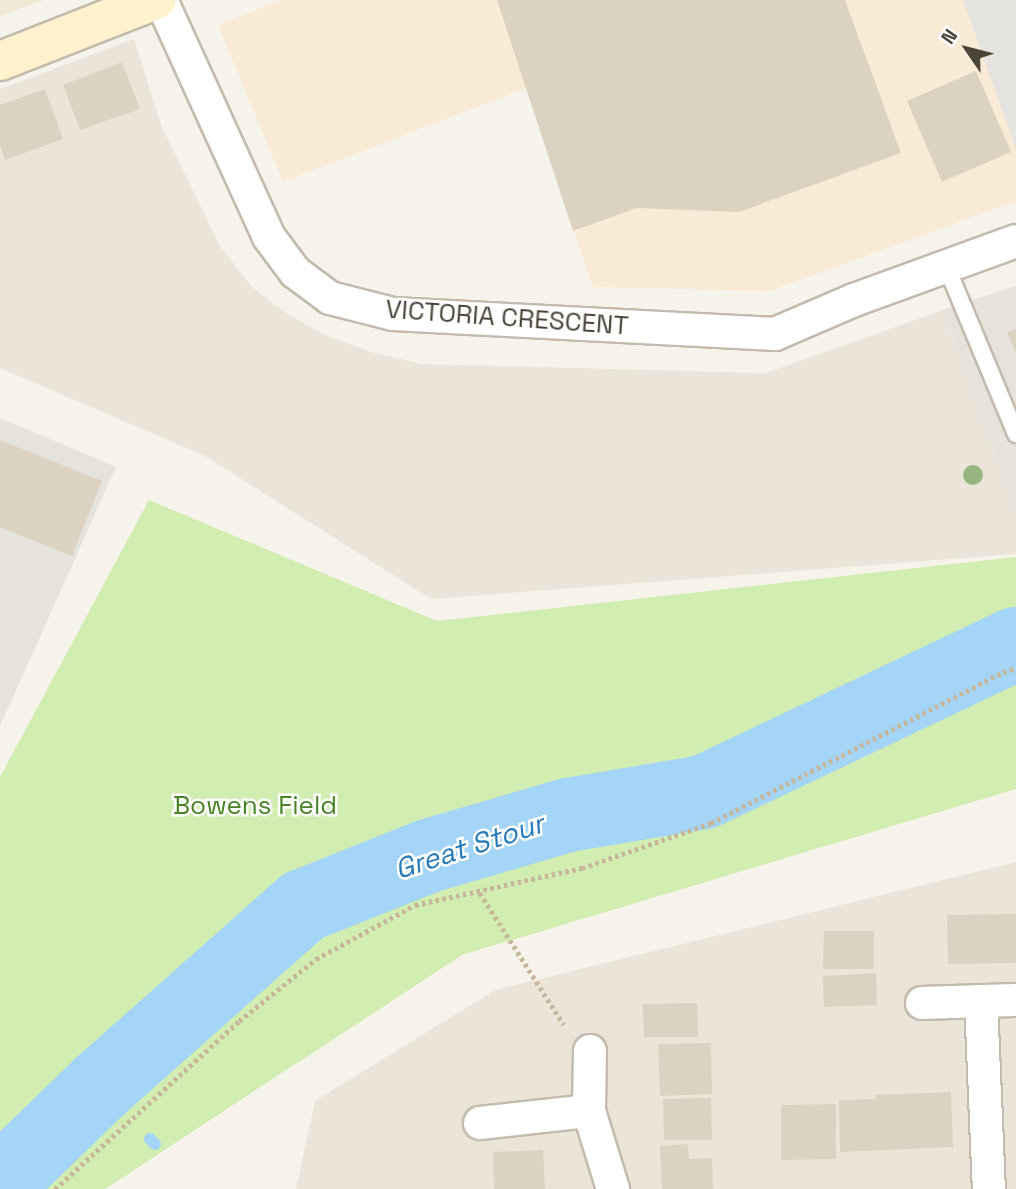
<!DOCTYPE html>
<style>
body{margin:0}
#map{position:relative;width:1016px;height:1189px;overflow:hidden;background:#f6f3eb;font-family:"Space Grotesk",sans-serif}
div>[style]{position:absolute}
.residential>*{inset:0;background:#ebe5d9}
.commercial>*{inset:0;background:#f9ead6}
.industrial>*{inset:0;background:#e6e2dc}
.education>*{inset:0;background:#f0e8d4}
.green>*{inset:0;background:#d2edb1}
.parking>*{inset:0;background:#e5e3df}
.stream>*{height:12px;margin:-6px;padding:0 6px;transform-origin:6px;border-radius:6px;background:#a4d5f6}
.river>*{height:74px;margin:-37px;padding:0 37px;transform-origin:37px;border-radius:37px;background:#a4d5f6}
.building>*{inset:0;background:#dcd2c2}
.path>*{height:4.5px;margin-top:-2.25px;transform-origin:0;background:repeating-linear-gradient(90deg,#c6b79c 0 3.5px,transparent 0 7px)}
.roads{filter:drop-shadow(2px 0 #c3bbac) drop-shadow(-2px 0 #c3bbac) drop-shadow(0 2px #c3bbac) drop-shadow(0 -2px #c3bbac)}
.lane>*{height:16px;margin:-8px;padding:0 8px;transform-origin:8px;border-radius:8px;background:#fff}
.street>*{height:32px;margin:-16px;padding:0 16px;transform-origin:16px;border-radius:16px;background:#fff}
.secondary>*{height:38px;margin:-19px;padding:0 19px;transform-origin:19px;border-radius:19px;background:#fff2cc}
.trees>*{width:20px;height:20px;margin:-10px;border-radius:50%;background:#97b57e}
span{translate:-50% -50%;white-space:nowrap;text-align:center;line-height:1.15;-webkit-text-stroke:5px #fff;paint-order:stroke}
.street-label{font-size:26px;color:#4b4438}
.park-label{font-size:26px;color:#498325}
.water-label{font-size:28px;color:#267bb8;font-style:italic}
.north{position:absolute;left:932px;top:14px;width:70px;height:70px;-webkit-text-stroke:5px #fff;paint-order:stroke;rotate:305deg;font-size:19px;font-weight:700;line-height:28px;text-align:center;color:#4b4438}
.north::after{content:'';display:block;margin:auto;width:24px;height:32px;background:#4b4438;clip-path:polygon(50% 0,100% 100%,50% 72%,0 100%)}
</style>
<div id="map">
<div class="residential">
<div style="clip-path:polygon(134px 39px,161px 125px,220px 246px,252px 287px,286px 313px,325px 335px,371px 352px,422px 364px,766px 373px,943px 310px,1016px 513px,1016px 554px,431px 599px,205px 456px,0 368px,0 89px)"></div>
<div style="clip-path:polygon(1016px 862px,1016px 1189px,296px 1189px,315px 1101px,495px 990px)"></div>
</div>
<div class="commercial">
<div style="clip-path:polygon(281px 0,1016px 0,1016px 201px,770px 291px,593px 287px,526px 88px,283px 182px,218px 25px)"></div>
</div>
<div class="industrial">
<div style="clip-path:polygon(1016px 286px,1016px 513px,943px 310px)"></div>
<div style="clip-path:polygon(0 418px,116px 467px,0 726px)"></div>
</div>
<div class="education">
<div style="clip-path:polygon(0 0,44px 0,0 16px)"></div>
</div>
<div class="green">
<div style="clip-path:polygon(149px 500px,437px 621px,1016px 557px,1016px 789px,462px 955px,105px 1189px,0 1189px,0 777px)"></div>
</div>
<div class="parking">
<div style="clip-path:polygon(963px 0,1016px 0,1016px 149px)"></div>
</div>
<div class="stream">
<div style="left:99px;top:1087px;width:18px;rotate:45deg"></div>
<div style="left:150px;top:1139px;width:7px;rotate:45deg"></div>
</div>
<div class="river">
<div style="left:0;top:1183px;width:138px;rotate:-44.1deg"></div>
<div style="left:99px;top:1087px;width:273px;rotate:-41.6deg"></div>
<div style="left:303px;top:906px;width:135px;rotate:-21.8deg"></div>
<div style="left:428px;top:856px;width:146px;rotate:-16.3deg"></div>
<div style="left:568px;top:815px;width:138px;rotate:-9.6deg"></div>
<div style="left:704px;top:792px;width:345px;rotate:-25.4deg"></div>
</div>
<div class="building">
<div style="clip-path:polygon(497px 0,845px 0,901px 153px,739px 212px,637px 208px,573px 231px)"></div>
<div style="clip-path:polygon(122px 62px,140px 109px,80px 130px,63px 85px)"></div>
<div style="clip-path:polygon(976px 71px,1011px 152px,942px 182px,907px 101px)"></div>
<div style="clip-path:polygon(45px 89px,63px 139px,5px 160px,0 145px,0 105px)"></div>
<div style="clip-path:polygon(1016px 329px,1016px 354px,1007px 332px)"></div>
<div style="clip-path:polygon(0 440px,102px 481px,72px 556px,0 527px)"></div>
<div style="clip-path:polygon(1016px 914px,1016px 963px,948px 964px,947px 915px)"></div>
<div style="clip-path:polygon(824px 931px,874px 931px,874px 969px,823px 969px)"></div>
<div style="clip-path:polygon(876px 973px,877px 1005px,824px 1007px,823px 976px)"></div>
<div style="clip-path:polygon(697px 1003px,698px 1037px,644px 1037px,643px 1004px)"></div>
<div style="clip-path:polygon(711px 1043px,712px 1094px,660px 1096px,658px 1044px)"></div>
<div style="clip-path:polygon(951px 1092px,953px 1147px,840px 1152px,839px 1100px,876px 1099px,875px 1095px)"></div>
<div style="clip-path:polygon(711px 1098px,712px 1140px,664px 1140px,663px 1099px)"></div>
<div style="clip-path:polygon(836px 1104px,836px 1159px,781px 1160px,781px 1105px)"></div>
<div style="clip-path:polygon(688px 1144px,689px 1159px,712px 1158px,713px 1189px,662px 1189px,660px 1146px)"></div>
<div style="clip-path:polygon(543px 1150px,545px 1189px,494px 1189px,493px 1152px)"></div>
</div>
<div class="path">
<div style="left:480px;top:893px;width:156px;rotate:57.5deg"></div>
<div style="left:55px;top:1189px;width:249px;rotate:-42.4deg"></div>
<div style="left:239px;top:1021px;width:99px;rotate:-38.8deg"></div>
<div style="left:316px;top:959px;width:113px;rotate:-28.6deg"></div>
<div style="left:415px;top:905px;width:171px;rotate:-12.5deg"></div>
<div style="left:582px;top:868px;width:137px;rotate:-19.2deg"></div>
<div style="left:711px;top:823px;width:329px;rotate:-27.3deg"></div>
<div style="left:1003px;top:672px;width:14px;rotate:-17deg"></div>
</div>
<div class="roads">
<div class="lane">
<div style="left:947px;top:268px;width:180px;rotate:67.4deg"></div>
</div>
<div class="street">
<div style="left:161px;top:0;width:260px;rotate:65.5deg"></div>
<div style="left:269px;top:237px;width:44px;rotate:53.4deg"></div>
<div style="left:295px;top:272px;width:44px;rotate:36.6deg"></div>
<div style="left:330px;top:298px;width:65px;rotate:14.3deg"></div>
<div style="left:393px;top:314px;width:383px;rotate:3deg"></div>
<div style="left:775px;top:334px;width:86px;rotate:-23.3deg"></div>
<div style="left:854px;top:300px;width:172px;rotate:-20deg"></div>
<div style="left:981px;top:1001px;width:188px;rotate:87.6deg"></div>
<div style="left:922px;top:1003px;width:94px;rotate:-1.8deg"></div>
<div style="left:590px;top:1051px;width:60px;rotate:91deg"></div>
<div style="left:589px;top:1111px;width:82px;rotate:72.9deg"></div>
<div style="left:480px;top:1123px;width:110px;rotate:-6.3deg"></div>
</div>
<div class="secondary">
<div style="left:0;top:61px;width:168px;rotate:-21.4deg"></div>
</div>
</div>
<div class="trees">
<div style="left:973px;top:475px"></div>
</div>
<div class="street-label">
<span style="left:507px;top:318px;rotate:4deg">VICTORIA CRESCENT</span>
</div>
<div class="park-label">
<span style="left:255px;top:806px">Bowens Field</span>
</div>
<div class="water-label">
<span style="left:469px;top:846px;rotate:-18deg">Great Stour</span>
</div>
<div class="north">N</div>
</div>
